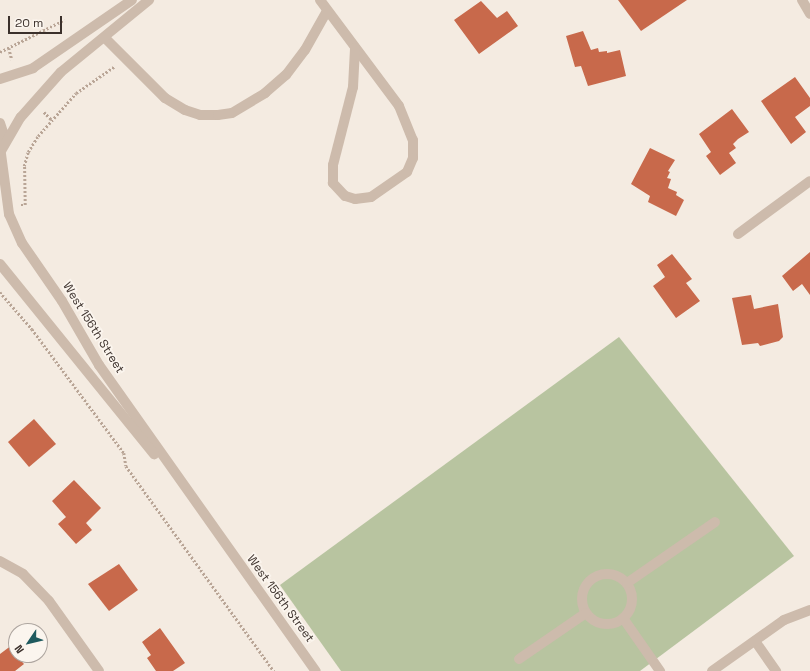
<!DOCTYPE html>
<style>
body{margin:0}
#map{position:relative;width:810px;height:671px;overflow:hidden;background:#f4ebe1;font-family:"Space Grotesk",sans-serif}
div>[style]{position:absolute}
.green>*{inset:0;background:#b8c4a0}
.building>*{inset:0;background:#c8694b}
.path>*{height:2.5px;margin-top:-1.25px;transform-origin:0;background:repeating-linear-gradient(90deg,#b9a596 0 2px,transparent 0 4px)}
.minor>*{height:10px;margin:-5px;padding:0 5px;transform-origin:5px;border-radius:5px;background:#cdbbac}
.minor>.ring{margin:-5px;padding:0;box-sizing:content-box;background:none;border:10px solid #cdbbac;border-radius:50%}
span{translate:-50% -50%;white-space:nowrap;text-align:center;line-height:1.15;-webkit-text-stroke:3.5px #fbf5ee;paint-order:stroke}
.street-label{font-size:12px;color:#3b302b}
.north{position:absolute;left:8px;top:623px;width:40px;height:40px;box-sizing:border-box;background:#fbf5ee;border:1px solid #aea6a0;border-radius:50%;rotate:235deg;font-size:11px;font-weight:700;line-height:16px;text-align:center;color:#3b302b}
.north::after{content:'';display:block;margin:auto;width:14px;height:18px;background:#1f5a5e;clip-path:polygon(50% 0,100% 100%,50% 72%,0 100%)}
.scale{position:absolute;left:8px;top:16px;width:54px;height:18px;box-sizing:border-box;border:2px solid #3b302b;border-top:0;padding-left:5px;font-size:12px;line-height:14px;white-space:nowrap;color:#3b302b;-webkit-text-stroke:3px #fbf5ee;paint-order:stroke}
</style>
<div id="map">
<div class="green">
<div style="clip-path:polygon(619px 337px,794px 556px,640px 671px,341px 671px,280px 585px)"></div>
</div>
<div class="building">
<div style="clip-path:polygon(618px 0,687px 0,641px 31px)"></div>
<div style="clip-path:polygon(481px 1px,497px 18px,507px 11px,518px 26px,479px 54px,454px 20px)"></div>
<div style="clip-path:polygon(583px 31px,591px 50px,598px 48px,599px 52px,607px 51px,607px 53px,620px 50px,626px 76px,588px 86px,581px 66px,575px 67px,566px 36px)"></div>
<div style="clip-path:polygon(795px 77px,810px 98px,810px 106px,795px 117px,806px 132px,791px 144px,761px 101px)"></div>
<div style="clip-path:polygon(732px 109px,749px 132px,738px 139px,733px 144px,736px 148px,729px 153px,736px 163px,720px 175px,706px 156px,711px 152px,699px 134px)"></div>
<div style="clip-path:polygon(650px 148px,675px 160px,668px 171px,670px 172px,667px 178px,671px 179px,668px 188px,677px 192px,676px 195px,684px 200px,676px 216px,648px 202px,650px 196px,631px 184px)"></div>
<div style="clip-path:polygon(810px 252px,810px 295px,802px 284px,793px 291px,782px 276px)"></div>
<div style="clip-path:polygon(672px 254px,692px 279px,686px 283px,700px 301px,676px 318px,653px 286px,665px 277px,657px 265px)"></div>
<div style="clip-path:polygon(751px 295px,754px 309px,778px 304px,783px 337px,779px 341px,760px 346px,758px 343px,742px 345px,732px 298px)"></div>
<div style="clip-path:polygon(34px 419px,56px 444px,29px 467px,8px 442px)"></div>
<div style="clip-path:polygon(74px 480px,101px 508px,86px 523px,92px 530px,76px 544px,58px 524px,66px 517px,52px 501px)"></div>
<div style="clip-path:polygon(119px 564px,138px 590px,109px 611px,88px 584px)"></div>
<div style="clip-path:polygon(160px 628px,185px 663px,173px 671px,156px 671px,147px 658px,151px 655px,142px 642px)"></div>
<div style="clip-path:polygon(16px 642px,16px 655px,24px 664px,15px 671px,0 671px,0 654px)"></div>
</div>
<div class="path">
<div style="left:9px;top:48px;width:12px;rotate:76deg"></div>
<div style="left:0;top:52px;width:72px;rotate:-26.6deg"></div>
<div style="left:44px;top:112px;width:11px;rotate:45deg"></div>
<div style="left:21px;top:205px;width:4px"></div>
<div style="left:25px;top:205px;width:39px;rotate:-91deg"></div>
<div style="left:24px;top:166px;width:15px;rotate:-74deg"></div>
<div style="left:28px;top:152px;width:19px;rotate:-58deg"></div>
<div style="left:38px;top:136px;width:57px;rotate:-48.5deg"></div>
<div style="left:76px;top:93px;width:47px;rotate:-34.7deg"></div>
<div style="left:0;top:292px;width:49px;rotate:49.1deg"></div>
<div style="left:32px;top:329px;width:154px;rotate:53.4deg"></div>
<div style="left:124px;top:453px;width:13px;rotate:81deg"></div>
<div style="left:126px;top:466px;width:253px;rotate:54.2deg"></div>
</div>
<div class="minor">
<div style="left:320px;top:0;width:132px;rotate:53.3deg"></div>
<div style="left:399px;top:106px;width:37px;rotate:68deg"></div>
<div style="left:413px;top:140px;width:18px;rotate:90deg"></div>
<div style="left:413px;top:158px;width:15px;rotate:113deg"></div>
<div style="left:407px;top:172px;width:44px;rotate:145.2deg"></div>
<div style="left:371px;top:197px;width:16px;rotate:173deg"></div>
<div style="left:355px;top:199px;width:10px;rotate:-163deg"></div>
<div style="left:345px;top:196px;width:18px;rotate:-133deg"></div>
<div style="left:333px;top:183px;width:18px;rotate:-90deg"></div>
<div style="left:333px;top:165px;width:81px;rotate:-75.6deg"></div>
<div style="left:353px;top:87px;width:39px;rotate:-87deg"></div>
<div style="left:802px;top:0;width:16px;rotate:60deg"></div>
<div style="left:105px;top:38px;width:85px;rotate:45deg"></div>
<div style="left:165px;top:98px;width:23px;rotate:31deg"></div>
<div style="left:185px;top:110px;width:16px;rotate:18deg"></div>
<div style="left:200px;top:115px;width:18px"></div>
<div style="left:218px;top:115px;width:14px;rotate:-8deg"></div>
<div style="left:232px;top:113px;width:39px;rotate:-31deg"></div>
<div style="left:265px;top:93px;width:28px;rotate:-41deg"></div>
<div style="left:286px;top:75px;width:31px;rotate:-53deg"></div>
<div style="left:305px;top:50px;width:45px;rotate:-60.6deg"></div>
<div style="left:0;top:79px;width:35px;rotate:-18deg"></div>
<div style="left:33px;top:68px;width:120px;rotate:-34.5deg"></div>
<div style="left:0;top:123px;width:9px;rotate:72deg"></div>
<div style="left:3px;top:132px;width:16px;rotate:94deg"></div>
<div style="left:1px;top:151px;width:39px;rotate:-60deg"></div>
<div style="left:21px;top:117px;width:60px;rotate:-48.4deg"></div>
<div style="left:61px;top:72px;width:114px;rotate:-39.3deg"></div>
<div style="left:1px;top:154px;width:61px;rotate:82.4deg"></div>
<div style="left:9px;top:214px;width:32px;rotate:66deg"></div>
<div style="left:22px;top:243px;width:70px;rotate:55.4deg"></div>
<div style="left:62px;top:301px;width:74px;rotate:60deg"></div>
<div style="left:99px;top:365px;width:375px;rotate:54.7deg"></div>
<div style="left:738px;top:234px;width:89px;rotate:-36.4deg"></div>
<div style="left:0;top:264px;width:245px;rotate:51deg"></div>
<div style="left:0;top:561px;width:26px;rotate:29deg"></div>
<div style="left:23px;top:574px;width:37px;rotate:46deg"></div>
<div style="left:49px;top:601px;width:86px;rotate:54.5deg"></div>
<div class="ring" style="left:582px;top:574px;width:40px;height:40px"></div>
<div style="left:627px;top:583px;width:107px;rotate:-34.7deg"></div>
<div style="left:623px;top:618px;width:65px;rotate:55.1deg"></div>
<div style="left:755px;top:641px;width:37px;rotate:55deg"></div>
<div style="left:519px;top:659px;width:81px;rotate:-34.5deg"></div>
<div style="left:712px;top:671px;width:88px;rotate:-35.3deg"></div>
<div style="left:784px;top:620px;width:28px;rotate:-21deg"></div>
</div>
<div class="street-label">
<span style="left:93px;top:328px;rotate:58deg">West 156th Street</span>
<span style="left:280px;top:599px;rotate:54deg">West 156th Street</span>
</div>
<div class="north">N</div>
<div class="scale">20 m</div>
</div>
